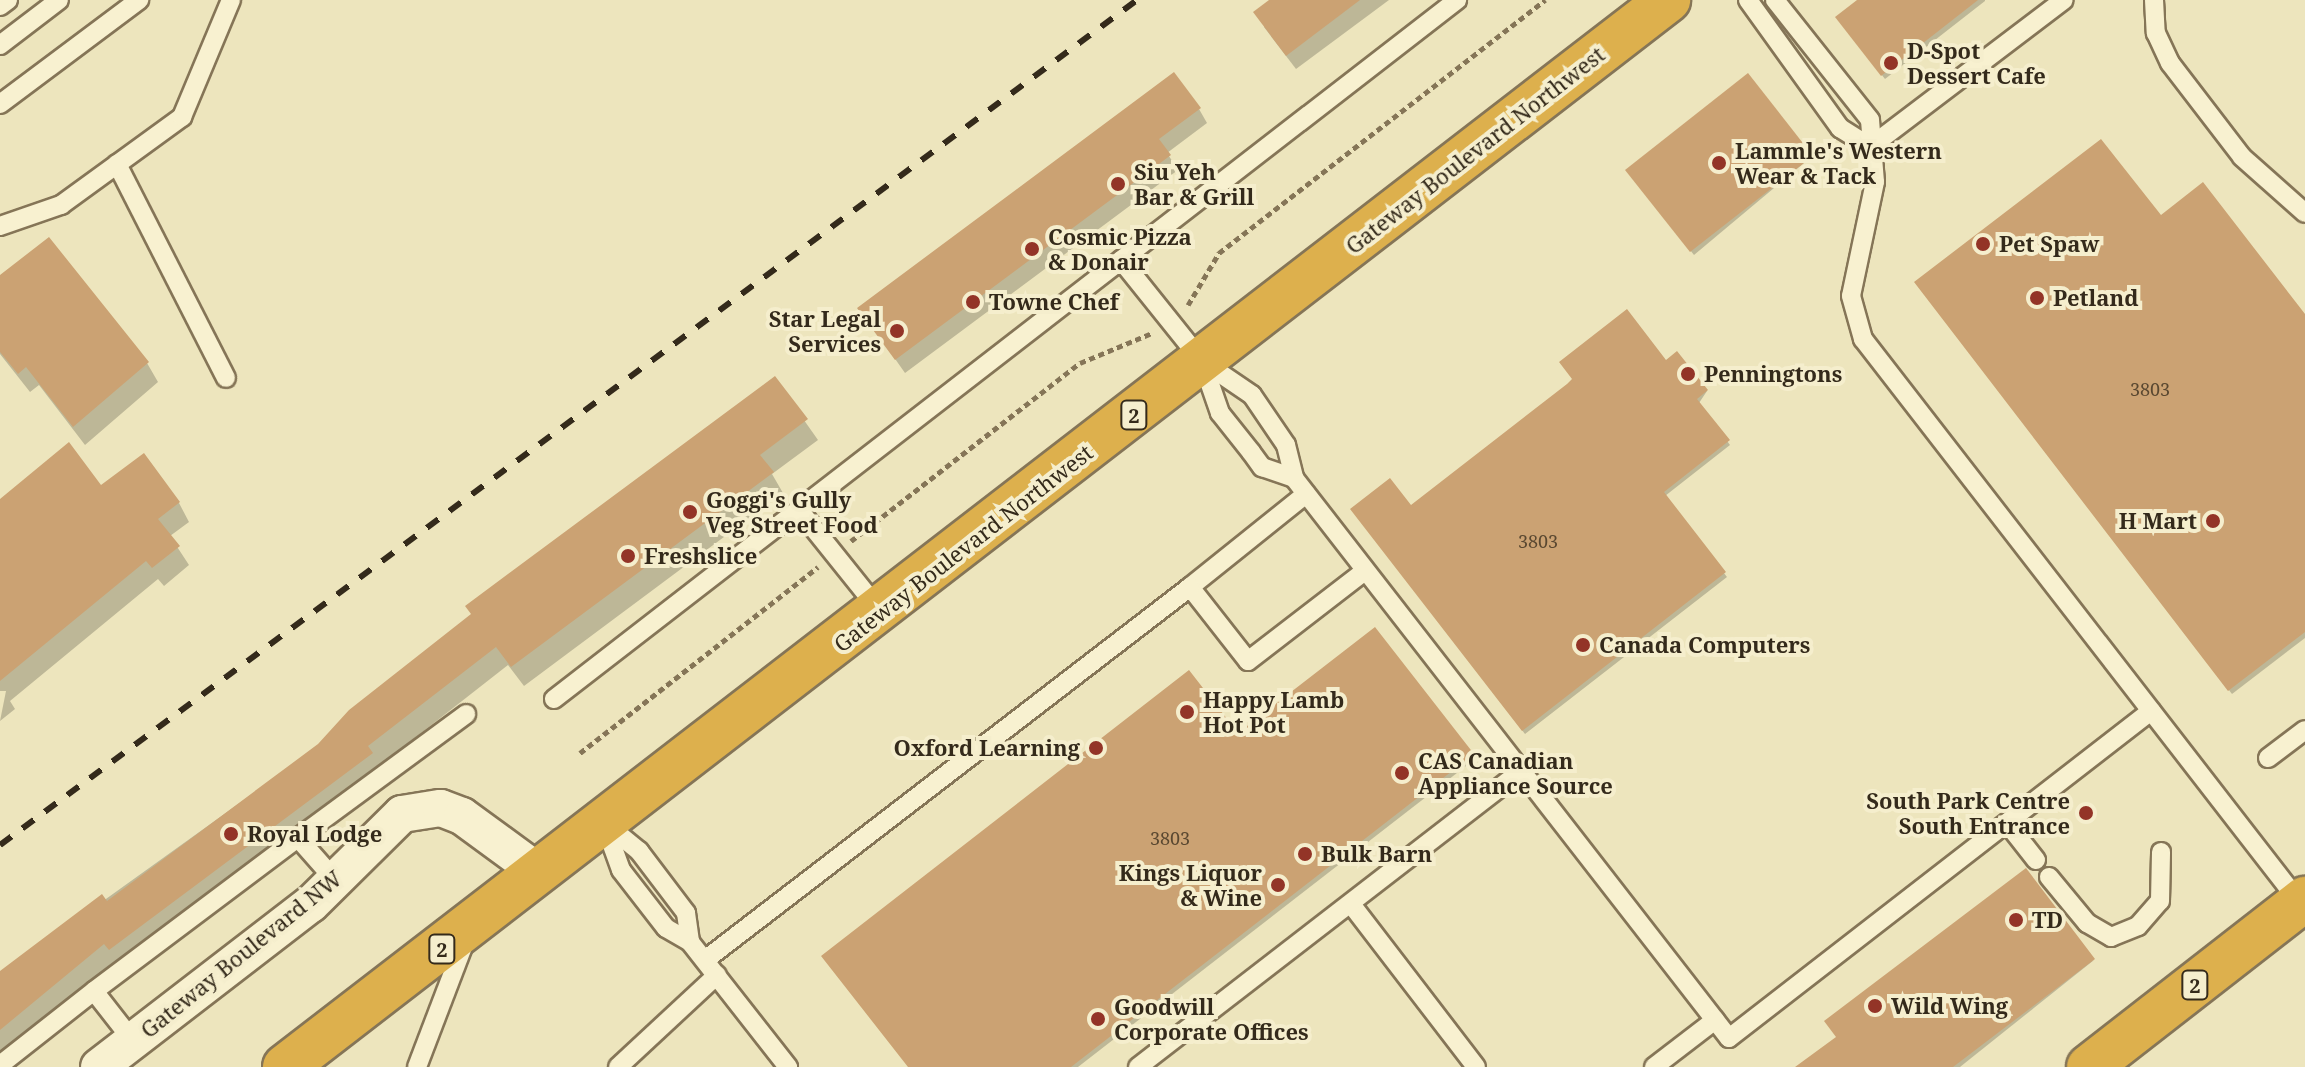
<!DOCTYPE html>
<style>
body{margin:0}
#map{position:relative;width:2305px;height:1067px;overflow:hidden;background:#ede5bd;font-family:"Noto Serif",serif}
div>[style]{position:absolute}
.shadow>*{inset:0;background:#0003}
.building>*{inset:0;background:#cba273}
.path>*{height:5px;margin-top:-2.5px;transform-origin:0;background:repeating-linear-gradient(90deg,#857557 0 6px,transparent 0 10px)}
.roads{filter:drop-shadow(2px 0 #857557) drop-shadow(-2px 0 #857557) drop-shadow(0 2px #857557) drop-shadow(0 -2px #857557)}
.lane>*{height:18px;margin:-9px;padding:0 9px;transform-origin:9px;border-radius:9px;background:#f8f1d0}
.street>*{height:36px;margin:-18px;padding:0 18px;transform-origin:18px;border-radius:18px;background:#f8f1d0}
.highway>*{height:44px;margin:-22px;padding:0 22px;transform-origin:22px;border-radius:22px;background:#ddb04d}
.rail>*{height:6px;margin-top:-3px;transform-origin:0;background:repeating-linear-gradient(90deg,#342a1b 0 14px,transparent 0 28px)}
.dots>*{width:22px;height:22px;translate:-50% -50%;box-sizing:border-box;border:4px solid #f5eecd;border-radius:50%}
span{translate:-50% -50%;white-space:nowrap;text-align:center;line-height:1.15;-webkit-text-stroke:8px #f5eecd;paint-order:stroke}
.number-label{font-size:18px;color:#5a4831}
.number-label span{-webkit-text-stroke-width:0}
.shield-label span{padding:2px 6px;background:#f5eecd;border:2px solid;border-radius:6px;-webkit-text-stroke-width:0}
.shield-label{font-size:20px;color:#342a1b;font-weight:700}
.poi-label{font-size:22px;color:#342a1b;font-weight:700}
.left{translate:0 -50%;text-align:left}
.right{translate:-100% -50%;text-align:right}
.street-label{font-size:22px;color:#342a1b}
</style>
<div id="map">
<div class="shadow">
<div style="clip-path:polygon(1272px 0,1389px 0,1296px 69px,1264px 27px)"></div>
<div style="clip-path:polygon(1860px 0,1985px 0,1985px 1px,1885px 79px,1840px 22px)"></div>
<div style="clip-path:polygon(1199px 109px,1207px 123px,1167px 153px,1178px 170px,905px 373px,860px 309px)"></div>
<div style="clip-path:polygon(1811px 157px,1694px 255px,1630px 174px)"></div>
<div style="clip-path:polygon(2161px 218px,2305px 318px,2305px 638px,2232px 694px,1919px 286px)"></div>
<div style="clip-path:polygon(0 281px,147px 363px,158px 382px,85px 445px,39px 385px,30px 392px,0 354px)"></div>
<div style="clip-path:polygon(1677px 354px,1707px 391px,1699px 403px,1730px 445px,1665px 496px,1727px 577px,1525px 734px,1355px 514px,1410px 508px)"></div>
<div style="clip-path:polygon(775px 379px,818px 440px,772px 474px,783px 493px,524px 686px,508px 665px,379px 766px,383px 774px,122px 969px,117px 962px,0 1057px,0 975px,319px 746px)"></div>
<div style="clip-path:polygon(101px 488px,179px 503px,189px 522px,170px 536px,189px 565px,164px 586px,158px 579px,10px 701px,15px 709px,0 721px,6px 691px,0 691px,0 501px)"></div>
<div style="clip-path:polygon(1238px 736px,1475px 759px,1078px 1067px,909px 1067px)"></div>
<div style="clip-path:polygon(2094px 960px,1960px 1067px,1809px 1067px)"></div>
</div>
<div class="building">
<div style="clip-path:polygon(1269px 0,1360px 0,1286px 56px,1253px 12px)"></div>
<div style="clip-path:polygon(1857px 0,1978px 0,1881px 76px,1835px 17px)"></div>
<div style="clip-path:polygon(1174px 72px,1201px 108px,1159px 139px,1171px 155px,895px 360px,857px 308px)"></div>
<div style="clip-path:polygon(1748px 73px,1813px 156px,1690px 252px,1625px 170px)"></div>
<div style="clip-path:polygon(2101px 139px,2161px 215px,2203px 182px,2305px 314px,2305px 632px,2228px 691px,1914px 282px)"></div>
<div style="clip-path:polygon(49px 237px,149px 362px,73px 427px,26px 367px,18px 374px,0 352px,0 275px)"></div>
<div style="clip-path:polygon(1627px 309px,1666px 360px,1677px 351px,1708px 390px,1697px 399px,1730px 440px,1664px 492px,1726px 572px,1522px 731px,1350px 509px,1390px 478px,1411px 505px,1567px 384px,1572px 379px,1559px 362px)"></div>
<div style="clip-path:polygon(775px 376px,808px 419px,760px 455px,774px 472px,511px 667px,496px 647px,368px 746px,373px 753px,109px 950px,104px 944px,0 1030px,0 971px,102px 894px,107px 901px,318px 744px,349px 710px,471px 614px,465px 606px)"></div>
<div style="clip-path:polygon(69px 442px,101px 485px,144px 453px,180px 502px,158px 519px,180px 546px,152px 568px,146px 561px,0 681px,0 499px)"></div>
<div style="clip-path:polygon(1375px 627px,1474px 754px,1071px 1067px,908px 1067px,821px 956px,1189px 670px,1238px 733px)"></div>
<div style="clip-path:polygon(2026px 868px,2095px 959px,1953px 1067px,1795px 1067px,1836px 1037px,1824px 1021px)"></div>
</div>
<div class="path">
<div style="left:1188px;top:305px;width:61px;rotate:-59.2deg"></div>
<div style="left:1219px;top:253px;width:413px;rotate:-37.8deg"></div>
<div style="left:851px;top:541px;width:290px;rotate:-37.9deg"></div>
<div style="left:1080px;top:363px;width:78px;rotate:-22.6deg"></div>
<div style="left:580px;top:753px;width:302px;rotate:-38deg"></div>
</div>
<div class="roads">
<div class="lane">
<div style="left:1748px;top:0;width:158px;rotate:54.3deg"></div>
<div style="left:1840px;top:128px;width:36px;rotate:32deg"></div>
<div style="left:1775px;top:0;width:153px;rotate:51.6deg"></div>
<div style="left:1870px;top:120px;width:62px;rotate:85.4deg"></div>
<div style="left:1875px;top:182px;width:116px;rotate:101.9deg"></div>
<div style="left:1851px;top:296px;width:45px;rotate:74.4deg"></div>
<div style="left:1863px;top:339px;width:713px;rotate:52.23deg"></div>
<div style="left:2154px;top:0;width:33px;rotate:87deg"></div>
<div style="left:2156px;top:33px;width:33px;rotate:65deg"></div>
<div style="left:2170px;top:63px;width:118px;rotate:52.5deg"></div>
<div style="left:2242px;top:157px;width:84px;rotate:41.6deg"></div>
<div style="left:0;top:6px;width:10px;rotate:-37deg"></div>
<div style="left:0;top:45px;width:74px;rotate:-37.3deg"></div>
<div style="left:0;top:104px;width:174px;rotate:-36.8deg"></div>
<div style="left:1870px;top:147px;width:243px;rotate:-37.2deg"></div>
<div style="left:117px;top:164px;width:240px;rotate:63deg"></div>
<div style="left:0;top:226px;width:65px;rotate:-19deg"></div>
<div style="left:61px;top:205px;width:150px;rotate:-36deg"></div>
<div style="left:182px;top:117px;width:127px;rotate:-67.3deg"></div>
<div style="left:1121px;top:260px;width:129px;rotate:51.3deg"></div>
<div style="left:1202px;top:361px;width:60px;rotate:34.2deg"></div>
<div style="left:1252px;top:395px;width:60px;rotate:55.8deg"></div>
<div style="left:1286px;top:445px;width:34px;rotate:76deg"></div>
<div style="left:1294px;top:478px;width:709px;rotate:52.16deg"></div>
<div style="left:1729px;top:1038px;width:534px;rotate:-37.77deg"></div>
<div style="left:1202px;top:361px;width:55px;rotate:70.9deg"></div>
<div style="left:1220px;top:413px;width:50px;rotate:51.5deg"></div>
<div style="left:1251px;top:452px;width:19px;rotate:54deg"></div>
<div style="left:1262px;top:467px;width:34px;rotate:19deg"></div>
<div style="left:1306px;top:494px;width:149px;rotate:141.3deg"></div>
<div style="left:1190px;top:587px;width:94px;rotate:51.9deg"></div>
<div style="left:1248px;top:661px;width:148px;rotate:-37.6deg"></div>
<div style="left:799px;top:510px;width:128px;rotate:51.3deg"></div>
<div style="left:554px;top:699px;width:1142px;rotate:-37.74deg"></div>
<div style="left:2268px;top:758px;width:46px;rotate:-37.1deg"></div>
<div style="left:604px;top:823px;width:50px;rotate:70.1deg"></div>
<div style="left:621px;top:870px;width:73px;rotate:52.2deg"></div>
<div style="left:666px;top:928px;width:28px;rotate:30deg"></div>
<div style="left:690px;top:942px;width:159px;rotate:51.9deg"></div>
<div style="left:2007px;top:823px;width:47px;rotate:51.9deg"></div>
<div style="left:606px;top:824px;width:43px;rotate:39.3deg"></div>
<div style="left:639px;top:851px;width:78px;rotate:52.8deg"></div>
<div style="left:686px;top:913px;width:29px;rotate:82deg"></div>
<div style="left:298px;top:838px;width:209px;rotate:-36.4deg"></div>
<div style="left:2049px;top:877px;width:60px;rotate:50.4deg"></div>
<div style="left:2087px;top:923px;width:28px;rotate:30deg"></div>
<div style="left:2111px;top:937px;width:29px;rotate:-22deg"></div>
<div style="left:2138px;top:926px;width:33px;rotate:-49deg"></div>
<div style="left:2160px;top:901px;width:49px;rotate:-88.8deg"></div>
<div style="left:1351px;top:904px;width:205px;rotate:52.5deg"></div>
<div style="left:705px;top:960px;width:612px;rotate:-37.56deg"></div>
<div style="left:133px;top:1041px;width:63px;rotate:-128deg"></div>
<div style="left:94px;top:991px;width:255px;rotate:-36.9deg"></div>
<div style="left:298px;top:838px;width:56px;rotate:48.6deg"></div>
<div style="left:0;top:1065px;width:120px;rotate:-38.2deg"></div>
<div style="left:417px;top:1067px;width:132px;rotate:-69.1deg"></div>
<div style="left:618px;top:1067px;width:135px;rotate:-42.9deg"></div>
<div style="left:1138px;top:1067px;width:484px;rotate:-37.7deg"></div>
<div style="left:1654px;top:1067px;width:77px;rotate:-37.6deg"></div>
</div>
<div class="street">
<div style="left:99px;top:1067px;width:267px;rotate:-37.6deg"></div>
<div style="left:311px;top:904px;width:128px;rotate:-44.7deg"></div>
<div style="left:402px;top:814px;width:39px;rotate:-9deg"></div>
<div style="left:441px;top:808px;width:22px;rotate:21deg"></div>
<div style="left:462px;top:816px;width:97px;rotate:36.2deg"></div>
</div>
<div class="highway">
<div style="left:285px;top:1067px;width:1747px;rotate:-37.65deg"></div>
<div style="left:2089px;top:1067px;width:274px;rotate:-37.9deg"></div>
</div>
</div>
<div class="rail">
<div style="left:0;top:845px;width:1417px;rotate:-36.62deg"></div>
</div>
<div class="dots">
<div style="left:1891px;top:63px;background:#933427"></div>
<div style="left:1719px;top:163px;background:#933427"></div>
<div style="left:1118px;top:184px;background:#933427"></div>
<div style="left:1983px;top:244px;background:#933427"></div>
<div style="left:1032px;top:249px;background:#933427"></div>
<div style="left:2037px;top:298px;background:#933427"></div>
<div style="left:973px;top:302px;background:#933427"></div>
<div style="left:897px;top:331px;background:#933427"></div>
<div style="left:1688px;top:374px;background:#933427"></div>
<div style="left:690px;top:512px;background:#933427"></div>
<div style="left:2213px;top:521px;background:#933427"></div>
<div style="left:628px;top:556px;background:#933427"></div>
<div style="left:1583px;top:645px;background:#933427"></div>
<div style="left:1187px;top:712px;background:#933427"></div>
<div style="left:1096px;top:748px;background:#933427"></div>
<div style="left:1402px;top:773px;background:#933427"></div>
<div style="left:2086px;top:813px;background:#933427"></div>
<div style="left:231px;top:834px;background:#933427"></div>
<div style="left:1305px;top:854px;background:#933427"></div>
<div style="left:1278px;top:885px;background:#933427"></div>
<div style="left:2016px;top:920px;background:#933427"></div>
<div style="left:1875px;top:1006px;background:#933427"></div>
<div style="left:1098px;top:1019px;background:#933427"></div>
</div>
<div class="number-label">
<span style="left:2150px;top:389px">3803</span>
<span style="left:1538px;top:541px">3803</span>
<span style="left:1170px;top:838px">3803</span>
</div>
<div class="shield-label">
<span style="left:1134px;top:415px">2</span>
<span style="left:442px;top:949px">2</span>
<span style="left:2195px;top:985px">2</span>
</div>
<div class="poi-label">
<span class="left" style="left:1907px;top:63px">D-Spot<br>Dessert Cafe</span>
<span class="left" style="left:1735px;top:163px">Lammle's Western<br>Wear &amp; Tack</span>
<span class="left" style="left:1134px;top:184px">Siu Yeh<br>Bar &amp; Grill</span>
<span class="left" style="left:1048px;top:249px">Cosmic Pizza<br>&amp; Donair</span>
<span class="left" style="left:1999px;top:244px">Pet Spaw</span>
<span class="left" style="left:2053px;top:298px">Petland</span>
<span class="left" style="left:989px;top:302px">Towne Chef</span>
<span class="right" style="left:881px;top:331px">Star Legal<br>Services</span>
<span class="left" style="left:1704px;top:374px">Penningtons</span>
<span class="left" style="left:706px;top:512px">Goggi's Gully<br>Veg Street Food</span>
<span class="right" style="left:2197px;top:521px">H Mart</span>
<span class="left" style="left:644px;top:556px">Freshslice</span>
<span class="left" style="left:1599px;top:645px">Canada Computers</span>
<span class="left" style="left:1203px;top:712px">Happy Lamb<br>Hot Pot</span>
<span class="right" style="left:1080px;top:748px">Oxford Learning</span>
<span class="left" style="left:1418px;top:773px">CAS Canadian<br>Appliance Source</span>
<span class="right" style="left:2070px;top:813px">South Park Centre<br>South Entrance</span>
<span class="left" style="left:247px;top:834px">Royal Lodge</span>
<span class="left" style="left:1321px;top:854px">Bulk Barn</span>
<span class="right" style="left:1262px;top:885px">Kings Liquor<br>&amp; Wine</span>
<span class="left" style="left:2032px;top:920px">TD</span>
<span class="left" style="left:1114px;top:1019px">Goodwill<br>Corporate Offices</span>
<span class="left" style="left:1891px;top:1006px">Wild Wing</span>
</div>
<div class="street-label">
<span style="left:1475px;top:150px;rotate:-38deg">Gateway Boulevard Northwest</span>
<span style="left:963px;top:548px;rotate:-38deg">Gateway Boulevard Northwest</span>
<span style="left:241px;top:954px;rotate:-39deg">Gateway Boulevard NW</span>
</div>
</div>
